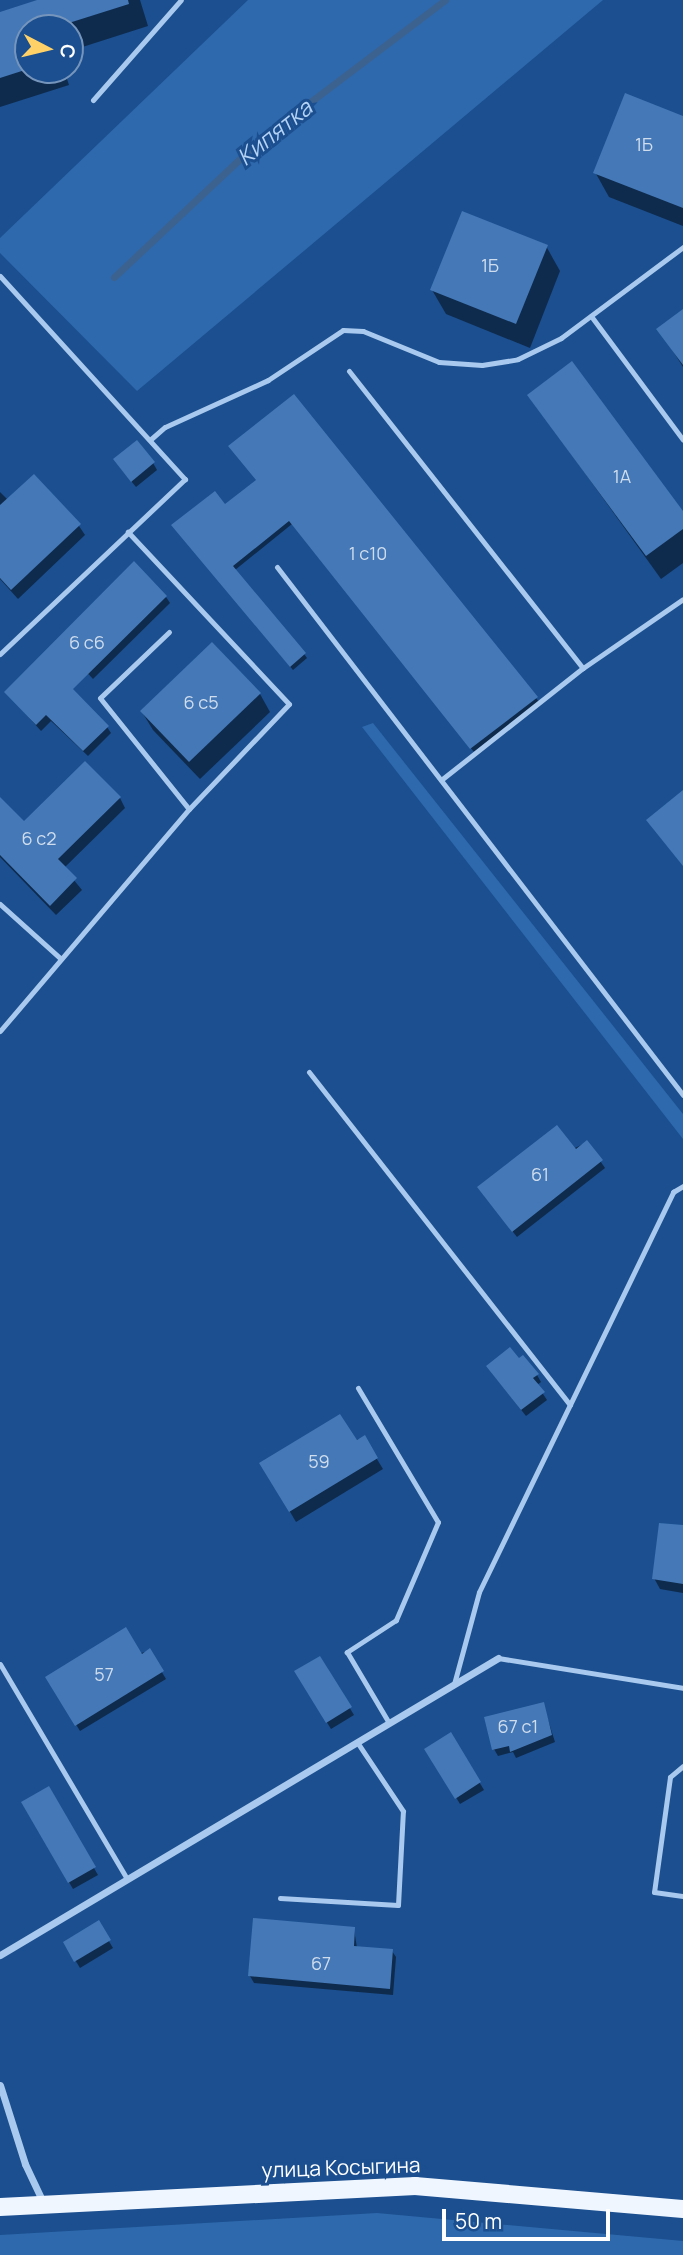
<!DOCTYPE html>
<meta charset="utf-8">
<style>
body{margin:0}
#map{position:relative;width:683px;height:2255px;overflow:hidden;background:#1b4f8f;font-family:Manrope,sans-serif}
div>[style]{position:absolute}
.green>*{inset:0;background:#2e69ad}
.shadow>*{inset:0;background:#0007}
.stream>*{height:7px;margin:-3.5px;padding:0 3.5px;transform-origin:3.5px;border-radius:3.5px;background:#3c6290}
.building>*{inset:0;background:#4478b7}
.lane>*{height:5px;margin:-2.5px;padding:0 2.5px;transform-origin:2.5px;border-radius:2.5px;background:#a9c9ee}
.street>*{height:7px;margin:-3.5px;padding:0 3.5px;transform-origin:3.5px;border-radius:3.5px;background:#a9c9ee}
.primary>*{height:18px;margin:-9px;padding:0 9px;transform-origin:9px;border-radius:9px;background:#f0f6ff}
span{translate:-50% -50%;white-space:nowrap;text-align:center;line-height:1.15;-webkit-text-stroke:6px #1b4f8f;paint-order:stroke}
.number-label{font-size:18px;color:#d0dded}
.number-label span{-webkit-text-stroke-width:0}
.street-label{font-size:21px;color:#fff}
.water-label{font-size:23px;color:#b5d3f5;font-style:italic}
.north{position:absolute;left:14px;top:14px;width:70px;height:70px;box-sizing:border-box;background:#1b4f8f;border:2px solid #7695bc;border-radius:50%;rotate:97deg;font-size:19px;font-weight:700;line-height:28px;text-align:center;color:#fff}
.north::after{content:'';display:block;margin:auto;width:24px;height:32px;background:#ffd166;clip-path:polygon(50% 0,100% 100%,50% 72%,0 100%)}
.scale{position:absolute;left:442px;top:2209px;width:168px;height:32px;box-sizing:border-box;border:4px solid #fff;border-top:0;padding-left:9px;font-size:21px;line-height:24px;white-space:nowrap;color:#fff;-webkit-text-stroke:5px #1b4f8f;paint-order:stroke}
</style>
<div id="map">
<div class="green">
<div style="clip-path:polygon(248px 0,603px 0,137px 391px,0 253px,0 238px)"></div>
<div style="clip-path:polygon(373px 723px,683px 1114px,683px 1139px,362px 727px)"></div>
<div style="clip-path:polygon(377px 2213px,683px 2241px,683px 2255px,0 2255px,0 2235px)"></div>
</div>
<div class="shadow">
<div style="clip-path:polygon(39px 0,140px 0,148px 26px,70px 51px,70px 28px,28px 28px,28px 70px,64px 70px,69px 85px,0 107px,0 14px)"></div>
<div style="clip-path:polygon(683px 118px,683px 226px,609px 197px,595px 172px)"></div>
<div style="clip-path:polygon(546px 246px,560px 271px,530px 348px,446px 314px,432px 290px)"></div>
<div style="clip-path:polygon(683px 311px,683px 367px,659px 329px)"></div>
<div style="clip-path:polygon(529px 395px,683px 514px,683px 563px,661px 579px)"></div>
<div style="clip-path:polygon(153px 463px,157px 470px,136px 487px,119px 466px)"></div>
<div style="clip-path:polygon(257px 481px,536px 698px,539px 702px,474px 752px,292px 524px,235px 570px,304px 654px,307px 658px,293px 670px,176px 529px,225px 506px)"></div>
<div style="clip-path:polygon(0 492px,8px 500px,79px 526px,85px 535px,18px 599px,0 579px)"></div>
<div style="clip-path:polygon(166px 597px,170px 603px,93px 679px,63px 646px)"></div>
<div style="clip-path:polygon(6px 692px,107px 727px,111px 733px,88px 756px,51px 721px,41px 731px)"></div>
<div style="clip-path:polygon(260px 694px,270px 712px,200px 779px,153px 730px,142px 712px)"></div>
<div style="clip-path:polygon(120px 798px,125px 808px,64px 868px,82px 890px,56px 915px,0 857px,0 799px,24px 824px)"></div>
<div style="clip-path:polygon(587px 1142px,605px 1168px,517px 1237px,483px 1194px)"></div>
<div style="clip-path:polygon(519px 1361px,537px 1375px,541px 1382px,537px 1385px,547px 1400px,526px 1416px,492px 1373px)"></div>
<div style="clip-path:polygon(364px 1438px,383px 1469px,296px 1522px,262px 1464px)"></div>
<div style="clip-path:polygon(683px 1527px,683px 1593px,660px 1589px,654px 1578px)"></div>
<div style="clip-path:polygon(149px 1651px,166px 1679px,80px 1731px,47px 1677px)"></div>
<div style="clip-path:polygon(319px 1658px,354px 1715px,331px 1729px,296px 1672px)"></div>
<div style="clip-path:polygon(543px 1704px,555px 1742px,516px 1758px,513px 1752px,498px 1756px,494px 1749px)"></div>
<div style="clip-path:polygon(451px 1735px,484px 1790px,460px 1804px,427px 1749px)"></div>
<div style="clip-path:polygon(48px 1789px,98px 1875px,73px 1889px,23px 1803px)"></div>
<div style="clip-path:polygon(98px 1923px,113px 1948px,80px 1968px,65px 1943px)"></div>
<div style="clip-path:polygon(354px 1929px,357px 1948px,392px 1951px,396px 1957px,393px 1995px,254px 1983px,250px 1976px)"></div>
</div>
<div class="stream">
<div style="left:114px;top:277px;width:200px;rotate:-43.2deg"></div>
<div style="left:260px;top:140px;width:232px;rotate:-37.1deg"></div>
</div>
<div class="building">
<div style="clip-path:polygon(37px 0,128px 0,129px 4px,53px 28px,28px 28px,28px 69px,0 78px,0 12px)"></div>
<div style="clip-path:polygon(625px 93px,683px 116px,683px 208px,593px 173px)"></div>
<div style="clip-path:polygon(462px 211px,548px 245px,516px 324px,430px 290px)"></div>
<div style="clip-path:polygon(683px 309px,683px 365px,656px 329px)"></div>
<div style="clip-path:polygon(572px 361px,683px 511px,683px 529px,646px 556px,527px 395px)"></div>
<div style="clip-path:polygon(294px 394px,538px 697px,470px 749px,289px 521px,233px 566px,306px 653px,290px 667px,171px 525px,215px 491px,225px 504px,256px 480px,228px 446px)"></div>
<div style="clip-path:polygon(137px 440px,155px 462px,131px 482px,113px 459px)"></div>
<div style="clip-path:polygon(34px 474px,81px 524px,11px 590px,0 578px,0 505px)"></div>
<div style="clip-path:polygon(134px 561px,167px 596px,73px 689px,109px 726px,83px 751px,46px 715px,36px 725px,4px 692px)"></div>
<div style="clip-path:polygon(212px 642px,261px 693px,189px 762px,140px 711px)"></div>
<div style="clip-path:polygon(85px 761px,121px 797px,58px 859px,77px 878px,50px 906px,0 855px,0 797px,24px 821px)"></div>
<div style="clip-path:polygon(683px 790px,683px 866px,646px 820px)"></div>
<div style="clip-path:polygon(557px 1125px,576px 1149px,587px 1140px,603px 1160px,512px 1232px,477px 1187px)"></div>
<div style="clip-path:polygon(510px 1347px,519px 1358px,523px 1355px,539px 1374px,533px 1378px,545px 1392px,521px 1410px,486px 1366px)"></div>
<div style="clip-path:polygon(340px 1414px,357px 1440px,365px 1435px,378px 1458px,289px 1512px,259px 1463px)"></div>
<div style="clip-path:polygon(659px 1523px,683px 1525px,683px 1584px,652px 1579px)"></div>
<div style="clip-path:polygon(126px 1627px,142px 1654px,150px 1648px,164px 1671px,75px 1726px,45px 1677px)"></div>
<div style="clip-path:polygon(320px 1656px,352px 1707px,326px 1723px,294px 1671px)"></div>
<div style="clip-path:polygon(544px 1702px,552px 1735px,510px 1752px,509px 1746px,492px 1750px,484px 1717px)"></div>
<div style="clip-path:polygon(451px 1732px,481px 1782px,455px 1799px,424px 1749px)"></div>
<div style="clip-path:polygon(49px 1786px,96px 1867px,68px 1883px,21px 1802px)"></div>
<div style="clip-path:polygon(253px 1918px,355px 1927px,354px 1946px,393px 1949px,390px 1989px,248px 1976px)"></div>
<div style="clip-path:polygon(99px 1920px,111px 1940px,74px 1962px,63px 1942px)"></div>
</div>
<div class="lane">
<div style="left:93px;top:100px;width:133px;rotate:-48.7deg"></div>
<div style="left:0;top:276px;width:275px;rotate:47.7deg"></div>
<div style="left:185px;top:479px;width:255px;rotate:136.6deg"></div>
<div style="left:591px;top:316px;width:154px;rotate:53.4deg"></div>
<div style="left:349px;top:371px;width:378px;rotate:51.8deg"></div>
<div style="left:151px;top:439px;width:18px;rotate:-41deg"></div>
<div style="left:165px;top:427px;width:113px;rotate:-24.5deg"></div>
<div style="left:268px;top:380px;width:90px;rotate:-33.7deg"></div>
<div style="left:343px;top:330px;width:20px;rotate:3deg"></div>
<div style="left:363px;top:331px;width:82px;rotate:22.2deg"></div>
<div style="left:439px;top:362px;width:43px;rotate:4deg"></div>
<div style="left:482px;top:365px;width:36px;rotate:-9deg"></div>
<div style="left:518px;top:359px;width:48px;rotate:-26deg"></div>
<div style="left:561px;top:338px;width:152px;rotate:-36.7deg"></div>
<div style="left:277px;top:567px;width:666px;rotate:52.44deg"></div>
<div style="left:169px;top:632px;width:95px;rotate:136.3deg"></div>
<div style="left:100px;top:698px;width:142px;rotate:51.3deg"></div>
<div style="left:441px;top:780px;width:181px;rotate:-38.3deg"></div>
<div style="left:583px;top:668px;width:121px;rotate:-34.6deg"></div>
<div style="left:0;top:904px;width:82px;rotate:42deg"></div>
<div style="left:0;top:1031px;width:292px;rotate:-49.6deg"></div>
<div style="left:189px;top:809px;width:145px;rotate:-46.4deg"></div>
<div style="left:289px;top:704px;width:236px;rotate:-133.1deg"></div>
<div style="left:309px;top:1072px;width:423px;rotate:51.9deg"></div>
<div style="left:358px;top:1388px;width:156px;rotate:59.2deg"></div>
<div style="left:438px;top:1522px;width:107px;rotate:113.2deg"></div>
<div style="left:396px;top:1620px;width:59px;rotate:146.9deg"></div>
<div style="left:347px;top:1652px;width:82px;rotate:59.4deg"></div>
<div style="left:498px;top:1658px;width:187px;rotate:9.2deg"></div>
<div style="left:0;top:1664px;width:250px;rotate:59.4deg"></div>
<div style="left:454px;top:1684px;width:95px;rotate:-74.8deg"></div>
<div style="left:479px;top:1592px;width:445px;rotate:-64.1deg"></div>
<div style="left:673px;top:1192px;width:12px;rotate:-31deg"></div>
<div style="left:683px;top:1766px;width:17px;rotate:140deg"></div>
<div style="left:670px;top:1777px;width:116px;rotate:97.9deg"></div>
<div style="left:654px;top:1892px;width:29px;rotate:8deg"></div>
<div style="left:280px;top:1898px;width:118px;rotate:3.4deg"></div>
<div style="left:398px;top:1905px;width:94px;rotate:-87deg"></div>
<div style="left:403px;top:1811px;width:83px;rotate:-123.7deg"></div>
</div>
<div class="street">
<div style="left:0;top:1955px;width:580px;rotate:-30.81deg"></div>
<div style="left:0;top:2085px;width:83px;rotate:72.4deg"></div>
<div style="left:25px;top:2164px;width:42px;rotate:64.7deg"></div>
</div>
<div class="primary">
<div style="left:0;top:2207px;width:416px;rotate:-2.9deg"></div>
<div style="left:415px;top:2186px;width:269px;rotate:4.9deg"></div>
</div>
<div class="number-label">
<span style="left:644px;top:144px">1Б</span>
<span style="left:490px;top:265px">1Б</span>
<span style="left:622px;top:476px">1А</span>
<span style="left:368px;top:553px">1 с10</span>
<span style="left:87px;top:642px">6 с6</span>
<span style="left:201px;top:702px">6 с5</span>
<span style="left:39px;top:838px">6 с2</span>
<span style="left:540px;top:1174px">61</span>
<span style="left:319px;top:1461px">59</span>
<span style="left:104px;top:1674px">57</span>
<span style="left:518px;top:1726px">67 с1</span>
<span style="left:321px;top:1963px">67</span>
</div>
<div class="street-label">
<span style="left:341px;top:2167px;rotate:-2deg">улица Косыгина</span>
</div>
<div class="water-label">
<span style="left:274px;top:132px;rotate:-39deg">Кипятка</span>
</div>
<div class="north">С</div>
<div class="scale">50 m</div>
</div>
